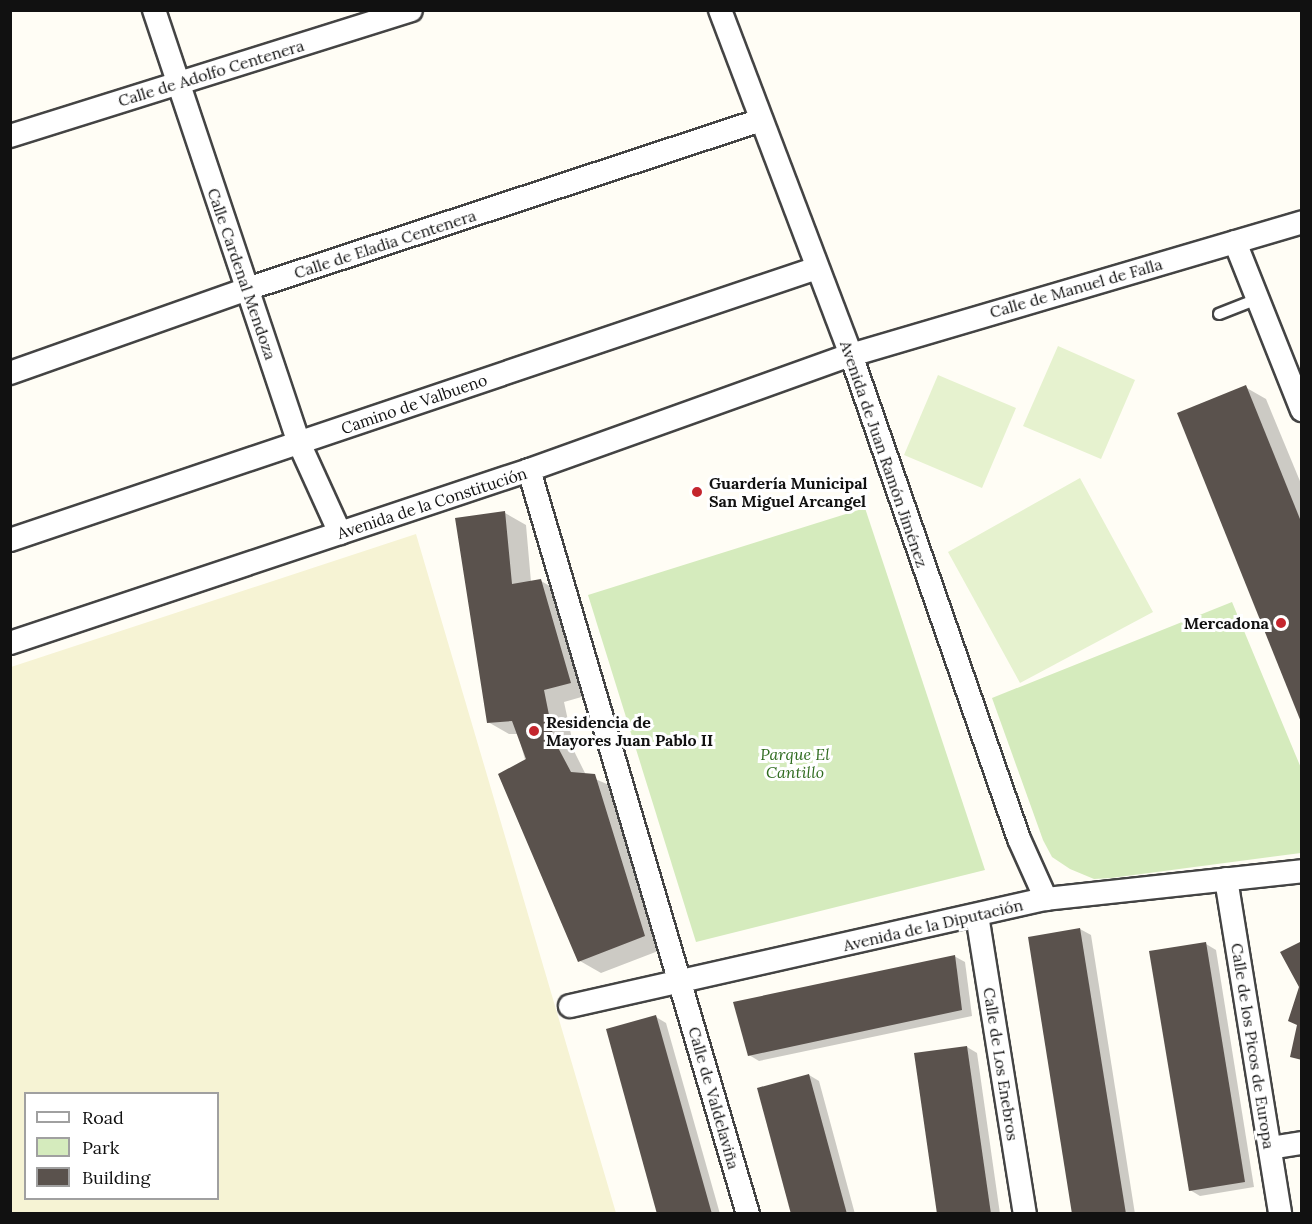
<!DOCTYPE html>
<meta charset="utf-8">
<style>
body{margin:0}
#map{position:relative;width:1312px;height:1224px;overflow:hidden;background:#fffdf5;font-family:Lora,serif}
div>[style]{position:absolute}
.farmland>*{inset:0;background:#f6f3d4}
.green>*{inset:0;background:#d5ebbd}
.pitch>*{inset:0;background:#e6f2cf}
.shadow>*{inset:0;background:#0003}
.building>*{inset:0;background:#5a524d}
.roads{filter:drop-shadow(2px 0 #444) drop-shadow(-2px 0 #444) drop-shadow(0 2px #444) drop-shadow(0 -2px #444)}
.lane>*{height:10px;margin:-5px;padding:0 5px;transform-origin:5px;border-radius:5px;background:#fff}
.street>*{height:22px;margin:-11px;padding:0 11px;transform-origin:11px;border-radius:11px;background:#fff}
.dots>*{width:16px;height:16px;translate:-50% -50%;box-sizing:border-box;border:3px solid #fff;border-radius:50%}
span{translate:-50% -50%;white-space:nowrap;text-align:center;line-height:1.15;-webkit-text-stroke:6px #fff;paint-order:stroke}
.street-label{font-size:16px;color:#111}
.poi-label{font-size:16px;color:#111;font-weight:700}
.left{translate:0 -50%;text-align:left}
.right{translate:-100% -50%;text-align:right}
.park-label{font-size:16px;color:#2f6b1f;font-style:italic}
.frame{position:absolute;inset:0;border:12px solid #111;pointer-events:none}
.legend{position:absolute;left:24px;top:1092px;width:195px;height:108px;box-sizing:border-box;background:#fff;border:2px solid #a0a0a0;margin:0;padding:8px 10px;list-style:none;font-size:18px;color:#111}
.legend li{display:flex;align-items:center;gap:12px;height:30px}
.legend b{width:30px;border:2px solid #a0a0a0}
</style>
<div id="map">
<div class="farmland">
<div style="clip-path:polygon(evenodd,416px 534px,616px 1213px,11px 1213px,11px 667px,416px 534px,26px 1094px,218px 1094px,218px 1198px,26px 1198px,26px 1094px)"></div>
</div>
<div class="green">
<div style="clip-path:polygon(865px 508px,985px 870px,696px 942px,588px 595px)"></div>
<div style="clip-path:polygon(1232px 602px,1301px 768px,1301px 853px,1111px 878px,1094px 879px,1070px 869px,1052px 857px,1043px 840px,992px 698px)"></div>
</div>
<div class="pitch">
<div style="clip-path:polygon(1058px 346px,1135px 380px,1101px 459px,1023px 426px)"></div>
<div style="clip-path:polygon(938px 375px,1016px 408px,982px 488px,904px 455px)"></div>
<div style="clip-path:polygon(1080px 478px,1153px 612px,1020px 683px,948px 552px)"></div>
</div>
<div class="shadow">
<div style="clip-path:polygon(1245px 387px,1266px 399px,1302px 486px,1302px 719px,1179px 414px)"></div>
<div style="clip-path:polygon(505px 513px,526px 525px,531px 582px,541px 581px,562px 593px,592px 694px,564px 702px,575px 753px,586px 775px,616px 788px,666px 948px,601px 973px,580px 961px,518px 734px,509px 734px,488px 722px)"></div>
<div style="clip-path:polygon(1080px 929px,1091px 935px,1135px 1214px,1073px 1214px)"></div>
<div style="clip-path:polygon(1206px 944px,1216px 950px,1254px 1187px,1200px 1196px,1190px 1190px)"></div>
<div style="clip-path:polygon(954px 956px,965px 962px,972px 1016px,759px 1061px,749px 1055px)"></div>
<div style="clip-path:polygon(656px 1017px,666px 1023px,720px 1214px,659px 1214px)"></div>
<div style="clip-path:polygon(967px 1047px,977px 1053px,1000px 1214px,938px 1214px)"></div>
<div style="clip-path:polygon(809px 1075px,819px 1081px,855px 1214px,793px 1214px)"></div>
</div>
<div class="building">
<div style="clip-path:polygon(1246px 385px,1302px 524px,1301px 722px,1177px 413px)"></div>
<div style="clip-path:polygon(505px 511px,512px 584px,541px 579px,571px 683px,544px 690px,554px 740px,571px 772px,595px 774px,645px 936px,578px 962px,498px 774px,526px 759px,512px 721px,487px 723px,455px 518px)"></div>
<div style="clip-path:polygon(1080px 928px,1126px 1214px,1072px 1214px,1028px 937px)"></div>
<div style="clip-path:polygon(1302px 941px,1302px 1060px,1290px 1057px,1297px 1025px,1288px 1021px,1299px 987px,1280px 952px)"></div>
<div style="clip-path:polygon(1206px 942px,1245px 1182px,1189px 1191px,1149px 951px)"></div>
<div style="clip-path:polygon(955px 955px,962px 1010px,748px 1056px,733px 1002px)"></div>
<div style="clip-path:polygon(656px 1015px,712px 1214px,657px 1214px,606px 1029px)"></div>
<div style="clip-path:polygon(967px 1046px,991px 1214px,937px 1214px,914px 1053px)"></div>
<div style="clip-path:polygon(809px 1074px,847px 1214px,791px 1214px,757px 1088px)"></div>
</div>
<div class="roads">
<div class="lane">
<div style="left:1219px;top:314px;width:41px;rotate:-21.5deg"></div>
</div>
<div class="street">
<div style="left:154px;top:10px;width:457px;rotate:71.5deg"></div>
<div style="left:299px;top:443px;width:99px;rotate:65.5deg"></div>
<div style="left:720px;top:10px;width:369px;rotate:69.2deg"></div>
<div style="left:851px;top:355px;width:512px;rotate:70.86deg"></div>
<div style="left:1019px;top:839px;width:66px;rotate:65.8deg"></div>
<div style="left:10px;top:136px;width:420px;rotate:-17.4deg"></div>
<div style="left:1235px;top:242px;width:181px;rotate:68.3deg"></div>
<div style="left:10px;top:373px;width:251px;rotate:-19.5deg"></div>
<div style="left:247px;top:289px;width:541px;rotate:-18.2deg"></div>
<div style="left:529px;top:470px;width:776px;rotate:73.6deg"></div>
<div style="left:10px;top:540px;width:852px;rotate:-18.63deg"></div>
<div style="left:10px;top:643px;width:547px;rotate:-18.43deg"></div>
<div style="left:529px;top:470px;width:342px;rotate:-19.7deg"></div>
<div style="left:851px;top:355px;width:470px;rotate:-16.4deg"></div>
<div style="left:1226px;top:879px;width:339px;rotate:80.8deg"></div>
<div style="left:977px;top:915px;width:303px;rotate:80.9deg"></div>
<div style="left:570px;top:1006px;width:488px;rotate:-12.7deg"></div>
<div style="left:1046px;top:899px;width:258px;rotate:-6.2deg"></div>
<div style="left:1270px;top:1148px;width:32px;rotate:-9deg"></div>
</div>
</div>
<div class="dots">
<div style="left:697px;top:492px;background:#c4262e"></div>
<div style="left:1281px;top:623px;background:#c4262e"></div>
<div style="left:534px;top:731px;background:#c4262e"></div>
</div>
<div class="street-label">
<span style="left:211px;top:73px;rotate:-17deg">Calle de Adolfo Centenera</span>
<span style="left:385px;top:244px;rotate:-18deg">Calle de Eladia Centenera</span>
<span style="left:242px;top:274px;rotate:71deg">Calle Cardenal Mendoza</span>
<span style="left:1076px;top:288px;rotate:-16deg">Calle de Manuel de Falla</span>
<span style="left:414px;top:404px;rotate:-19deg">Camino de Valbueno</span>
<span style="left:884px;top:454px;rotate:71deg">Avenida de Juan Ramón Jiménez</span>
<span style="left:432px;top:503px;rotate:-18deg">Avenida de la Constitución</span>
<span style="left:933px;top:925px;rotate:-13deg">Avenida de la Diputación</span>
<span style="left:1253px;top:1046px;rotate:81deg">Calle de los Picos de Europa</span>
<span style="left:1001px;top:1064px;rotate:81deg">Calle de Los Enebros</span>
<span style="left:714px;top:1098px;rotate:74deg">Calle de Valdelaviña</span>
</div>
<div class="poi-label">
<span class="left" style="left:709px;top:492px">Guardería Municipal<br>San Miguel Arcangel</span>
<span class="right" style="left:1269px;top:623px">Mercadona</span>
<span class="left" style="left:546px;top:731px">Residencia de<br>Mayores Juan Pablo II</span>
</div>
<div class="park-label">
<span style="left:795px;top:763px">Parque El<br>Cantillo</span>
</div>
<div class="frame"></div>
<ul class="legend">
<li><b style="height:8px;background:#fff"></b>Road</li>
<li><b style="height:16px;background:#d5ebbd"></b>Park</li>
<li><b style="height:16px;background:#5a524d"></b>Building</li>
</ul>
</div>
